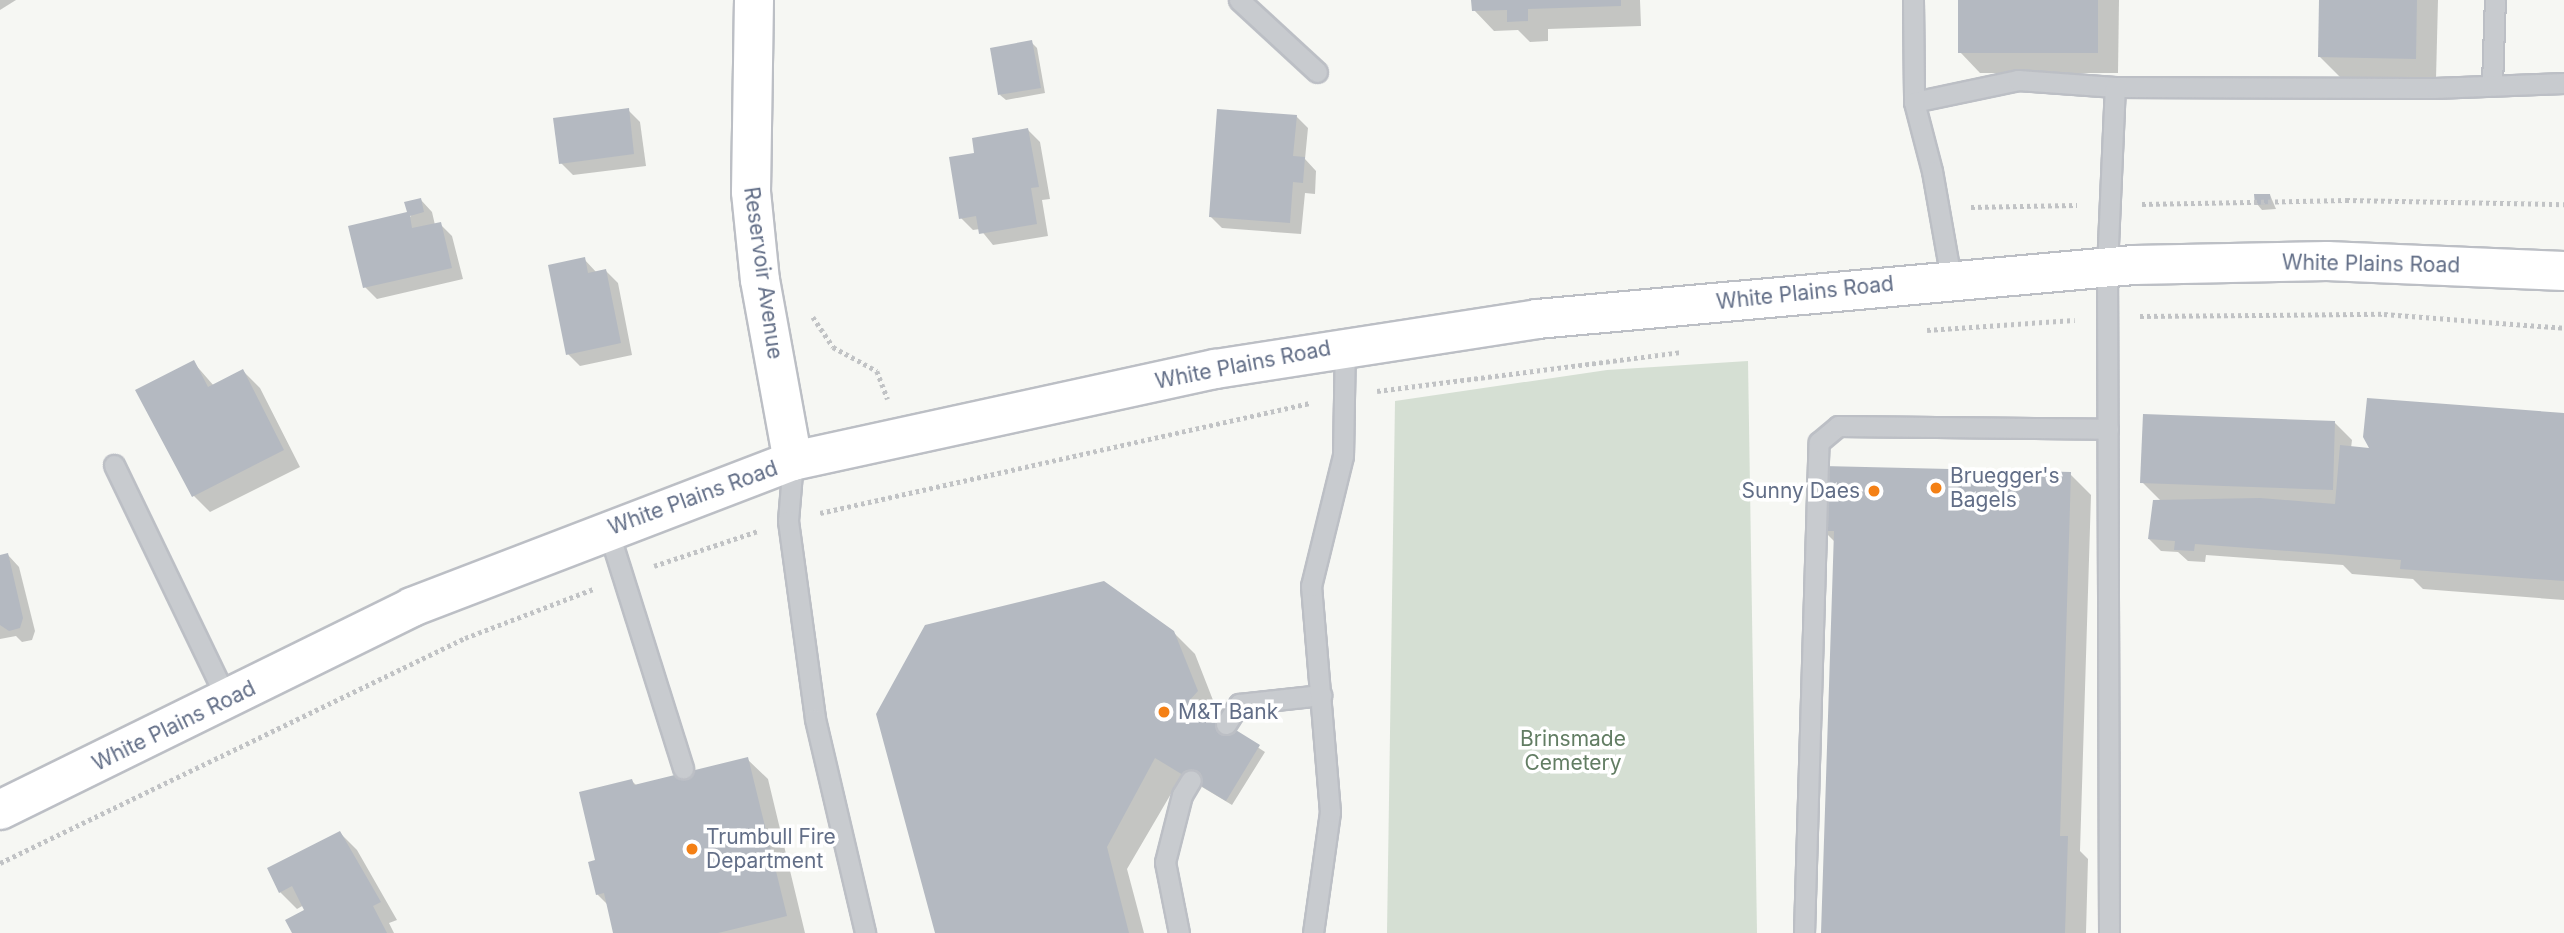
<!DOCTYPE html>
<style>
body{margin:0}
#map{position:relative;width:2564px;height:933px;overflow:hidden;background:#f6f7f3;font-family:Inter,sans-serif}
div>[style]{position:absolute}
.green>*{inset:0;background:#d5dfd3}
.shadow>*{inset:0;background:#0003}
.building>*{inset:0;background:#b4b9c1}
.path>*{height:4.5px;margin-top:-2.25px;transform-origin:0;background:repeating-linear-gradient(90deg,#c1c3c5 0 3.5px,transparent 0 7px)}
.roads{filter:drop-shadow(2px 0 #bcbfc5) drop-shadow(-2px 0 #bcbfc5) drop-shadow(0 2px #bcbfc5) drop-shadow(0 -2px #bcbfc5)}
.service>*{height:19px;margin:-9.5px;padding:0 9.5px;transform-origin:9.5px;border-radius:9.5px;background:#c8cbcf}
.secondary>*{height:38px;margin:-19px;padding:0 19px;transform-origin:19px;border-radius:19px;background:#fff}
.dots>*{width:19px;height:19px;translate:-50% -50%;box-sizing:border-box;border:4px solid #fff;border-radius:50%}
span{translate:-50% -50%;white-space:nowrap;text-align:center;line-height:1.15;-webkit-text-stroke:7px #fff;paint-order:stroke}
.street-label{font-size:21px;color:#626e87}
.poi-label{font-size:21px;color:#626e87}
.left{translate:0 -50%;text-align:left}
.right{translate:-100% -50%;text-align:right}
.park-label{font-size:21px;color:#627d63}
</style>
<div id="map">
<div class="green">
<div style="clip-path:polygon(1748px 361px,1757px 933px,1387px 933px,1395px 401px,1607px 370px)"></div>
</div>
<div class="shadow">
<div style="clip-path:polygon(0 0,16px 0,0 10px)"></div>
<div style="clip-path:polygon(1473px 0,1640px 0,1641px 26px,1548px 29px,1548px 41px,1530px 42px,1518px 30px,1494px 31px,1474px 10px)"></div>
<div style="clip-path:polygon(1960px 0,2119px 0,2118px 73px,1980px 73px,1960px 52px)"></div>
<div style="clip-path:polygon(2321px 0,2438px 0,2436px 79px,2340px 77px,2320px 57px)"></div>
<div style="clip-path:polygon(1031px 42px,1037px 48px,1045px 93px,1006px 100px,1000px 95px)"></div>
<div style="clip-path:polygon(628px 110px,640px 122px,646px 166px,573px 175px,561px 163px)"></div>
<div style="clip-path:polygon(1296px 116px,1308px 128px,1305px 159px,1316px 171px,1315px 194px,1305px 193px,1301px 234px,1222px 228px,1210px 216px)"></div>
<div style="clip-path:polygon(1028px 130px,1040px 142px,1050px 199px,1042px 200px,1048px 236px,993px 245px,980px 229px,973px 230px,961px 218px,976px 155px)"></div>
<div style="clip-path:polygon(2270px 195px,2276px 209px,2262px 210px,2257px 204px)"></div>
<div style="clip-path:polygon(421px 200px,432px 212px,435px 225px,440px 224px,452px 236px,463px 279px,377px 299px,365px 287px)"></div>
<div style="clip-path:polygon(584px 259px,597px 273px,606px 271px,618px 283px,632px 355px,580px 366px,568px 354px)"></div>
<div style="clip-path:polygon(194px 363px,214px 386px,243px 371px,260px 388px,300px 467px,210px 512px,193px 495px)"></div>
<div style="clip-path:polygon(2564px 415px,2564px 600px,2423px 589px,2413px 579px,2352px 574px,2343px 565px,2206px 555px,2205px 562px,2188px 561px,2178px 552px,2161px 551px,2149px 539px,2162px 502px,2142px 482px,2335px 423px,2352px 440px,2351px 448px,2372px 450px)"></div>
<div style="clip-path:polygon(2070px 474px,2091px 495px,2080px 851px,2088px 859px,2086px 933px,1823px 933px,1835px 542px,1823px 530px)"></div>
<div style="clip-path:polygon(0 555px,8px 555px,19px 567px,35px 631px,32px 640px,22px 642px,16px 636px,0 639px)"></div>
<div style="clip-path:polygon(1173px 632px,1195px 654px,1218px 713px,1214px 719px,1265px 752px,1232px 805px,1182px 775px,1127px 869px,1144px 933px,937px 933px)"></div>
<div style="clip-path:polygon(747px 759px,768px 779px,805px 933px,615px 933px,608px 905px,597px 894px,597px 862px,632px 781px,637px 786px)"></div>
<div style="clip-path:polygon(340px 833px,357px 850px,397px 920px,389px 923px,394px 933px,294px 933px,306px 911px,304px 905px,297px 909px,280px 892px)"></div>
</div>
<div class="building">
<div style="clip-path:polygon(1471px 0,1621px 0,1621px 6px,1528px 9px,1528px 21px,1507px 22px,1507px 10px,1472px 11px)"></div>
<div style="clip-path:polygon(1958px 0,2098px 0,2098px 53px,1958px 53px)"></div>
<div style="clip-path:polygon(2319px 0,2417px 0,2416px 59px,2318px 57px)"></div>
<div style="clip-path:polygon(1032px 40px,1041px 88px,998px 95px,990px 48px)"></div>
<div style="clip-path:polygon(629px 108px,634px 154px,559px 164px,553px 118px)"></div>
<div style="clip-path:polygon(1217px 109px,1297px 115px,1293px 156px,1305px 157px,1303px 183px,1293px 182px,1290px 223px,1209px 217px)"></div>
<div style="clip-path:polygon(1028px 128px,1039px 187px,1031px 188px,1037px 224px,979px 234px,976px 216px,959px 219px,949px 157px,974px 153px,972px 138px)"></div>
<div style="clip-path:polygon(2254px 194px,2270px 194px,2271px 204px,2255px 205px)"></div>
<div style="clip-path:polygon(421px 198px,424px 212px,410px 216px,412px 228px,441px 222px,452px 268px,363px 288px,348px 226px,407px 212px,404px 202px)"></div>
<div style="clip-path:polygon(585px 257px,588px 273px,606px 269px,621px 343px,566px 355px,548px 265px)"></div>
<div style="clip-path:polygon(194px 360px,208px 387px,243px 369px,284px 450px,192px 497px,135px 390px)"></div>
<div style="clip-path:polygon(2367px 398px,2564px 413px,2564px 581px,2400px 569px,2401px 560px,2329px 554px,2195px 544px,2194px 551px,2174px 550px,2175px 541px,2148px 539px,2153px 500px,2260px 498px,2335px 504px,2340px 445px,2369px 448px,2363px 437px)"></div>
<div style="clip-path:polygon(2143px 414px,2335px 421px,2333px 490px,2140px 483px)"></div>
<div style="clip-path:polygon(1823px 466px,2071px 472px,2060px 836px,2068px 836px,2065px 933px,1821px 933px,1834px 531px,1822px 531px)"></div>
<div style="clip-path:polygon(8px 553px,23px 618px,20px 628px,9px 631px,0 625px,0 555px)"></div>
<div style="clip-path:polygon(1104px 581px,1174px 631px,1198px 691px,1189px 701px,1260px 745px,1226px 801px,1155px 758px,1107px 847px,1129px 933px,935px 933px,876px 714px,925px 625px)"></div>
<div style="clip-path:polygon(748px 757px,787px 916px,718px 933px,613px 933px,604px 893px,596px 895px,588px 862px,595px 860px,579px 792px,632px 779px,634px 785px)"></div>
<div style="clip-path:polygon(340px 831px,381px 902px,373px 906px,387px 933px,292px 933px,285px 920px,304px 910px,292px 886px,279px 893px,267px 868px)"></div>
</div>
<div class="path">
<div style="left:2142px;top:204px;width:204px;rotate:-1.1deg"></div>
<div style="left:2346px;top:200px;width:218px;rotate:1.1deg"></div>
<div style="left:1971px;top:207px;width:106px;rotate:-1.1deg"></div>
<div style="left:2140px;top:316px;width:244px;rotate:-0.5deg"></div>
<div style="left:2384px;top:314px;width:181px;rotate:4.4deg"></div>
<div style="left:813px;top:317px;width:36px;rotate:56deg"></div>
<div style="left:833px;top:347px;width:50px;rotate:28.6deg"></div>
<div style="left:877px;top:371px;width:30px;rotate:69deg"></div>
<div style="left:1927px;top:330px;width:148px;rotate:-3.9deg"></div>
<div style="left:1377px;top:391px;width:306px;rotate:-7.3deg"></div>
<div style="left:820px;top:513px;width:502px;rotate:-12.65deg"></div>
<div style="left:654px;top:566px;width:110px;rotate:-18.6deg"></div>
<div style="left:0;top:863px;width:517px;rotate:-25.82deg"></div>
<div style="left:465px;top:638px;width:137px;rotate:-20.9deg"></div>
</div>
<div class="roads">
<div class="service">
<div style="left:1239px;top:0;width:106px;rotate:42.7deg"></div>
<div style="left:1913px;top:0;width:102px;rotate:89.4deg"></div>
<div style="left:1914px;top:102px;width:71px;rotate:75.4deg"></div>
<div style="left:1932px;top:171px;width:110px;rotate:80deg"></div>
<div style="left:2492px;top:84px;width:84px;rotate:-88deg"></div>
<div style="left:1914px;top:102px;width:106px;rotate:-11.9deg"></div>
<div style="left:2018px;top:80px;width:97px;rotate:4.1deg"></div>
<div style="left:2115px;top:87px;width:319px;rotate:0.2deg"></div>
<div style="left:2434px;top:88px;width:130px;rotate:-2.2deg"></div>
<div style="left:793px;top:461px;width:60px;rotate:94.8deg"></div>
<div style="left:788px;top:521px;width:200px;rotate:82.2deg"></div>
<div style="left:815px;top:719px;width:220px;rotate:76.8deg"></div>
<div style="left:114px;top:465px;width:261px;rotate:64.3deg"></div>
<div style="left:608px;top:530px;width:250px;rotate:72.5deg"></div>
<div style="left:1226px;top:724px;width:24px;rotate:-57deg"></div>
<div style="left:1239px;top:704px;width:83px;rotate:-6.2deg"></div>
<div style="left:1179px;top:933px;width:72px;rotate:-101.2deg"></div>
<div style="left:1165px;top:862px;width:69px;rotate:-75.8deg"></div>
<div style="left:1182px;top:795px;width:17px;rotate:-59deg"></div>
<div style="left:1313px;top:933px;width:122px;rotate:-82deg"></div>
<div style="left:1330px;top:812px;width:227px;rotate:-94.8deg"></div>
<div style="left:1311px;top:586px;width:134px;rotate:-76.2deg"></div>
<div style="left:1343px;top:456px;width:110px;rotate:-89deg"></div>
<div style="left:1804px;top:933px;width:491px;rotate:-88.3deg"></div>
<div style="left:1819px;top:442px;width:25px;rotate:-40deg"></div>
<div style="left:1838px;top:426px;width:270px;rotate:0.6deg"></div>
<div style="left:2109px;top:933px;width:665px;rotate:-90.17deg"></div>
<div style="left:2107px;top:268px;width:181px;rotate:-87.5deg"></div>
</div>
<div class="secondary">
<div style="left:754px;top:0;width:192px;rotate:90.9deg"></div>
<div style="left:751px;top:192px;width:88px;rotate:84.2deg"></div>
<div style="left:760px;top:280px;width:184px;rotate:79.7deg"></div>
<div style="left:0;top:810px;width:459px;rotate:-26.2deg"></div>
<div style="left:412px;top:607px;width:408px;rotate:-21deg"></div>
<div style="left:793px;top:461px;width:432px;rotate:-12.3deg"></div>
<div style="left:1215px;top:369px;width:326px;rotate:-8.8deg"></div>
<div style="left:1537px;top:319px;width:599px;rotate:-5.17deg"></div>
<div style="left:2134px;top:265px;width:193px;rotate:-1.2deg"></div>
<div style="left:2327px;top:261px;width:237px;rotate:2.4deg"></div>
</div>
</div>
<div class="dots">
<div style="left:1936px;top:488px;background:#f48015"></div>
<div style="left:1874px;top:491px;background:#f48015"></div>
<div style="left:1164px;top:712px;background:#f48015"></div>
<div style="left:692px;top:849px;background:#f48015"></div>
</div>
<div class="street-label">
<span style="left:2371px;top:264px;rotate:1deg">White Plains Road</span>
<span style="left:763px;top:273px;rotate:82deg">Reservoir Avenue</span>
<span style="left:1805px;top:293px;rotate:-6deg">White Plains Road</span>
<span style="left:1243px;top:365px;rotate:-11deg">White Plains Road</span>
<span style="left:693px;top:498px;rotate:-20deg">White Plains Road</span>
<span style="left:174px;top:726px;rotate:-26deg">White Plains Road</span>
</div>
<div class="poi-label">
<span class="left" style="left:1950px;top:488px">Bruegger's<br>Bagels</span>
<span class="right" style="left:1860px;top:491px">Sunny Daes</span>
<span class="left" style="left:1178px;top:712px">M&amp;T Bank</span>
<span class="left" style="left:706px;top:849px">Trumbull Fire<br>Department</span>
</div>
<div class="park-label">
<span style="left:1573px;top:751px">Brinsmade<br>Cemetery</span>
</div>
</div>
